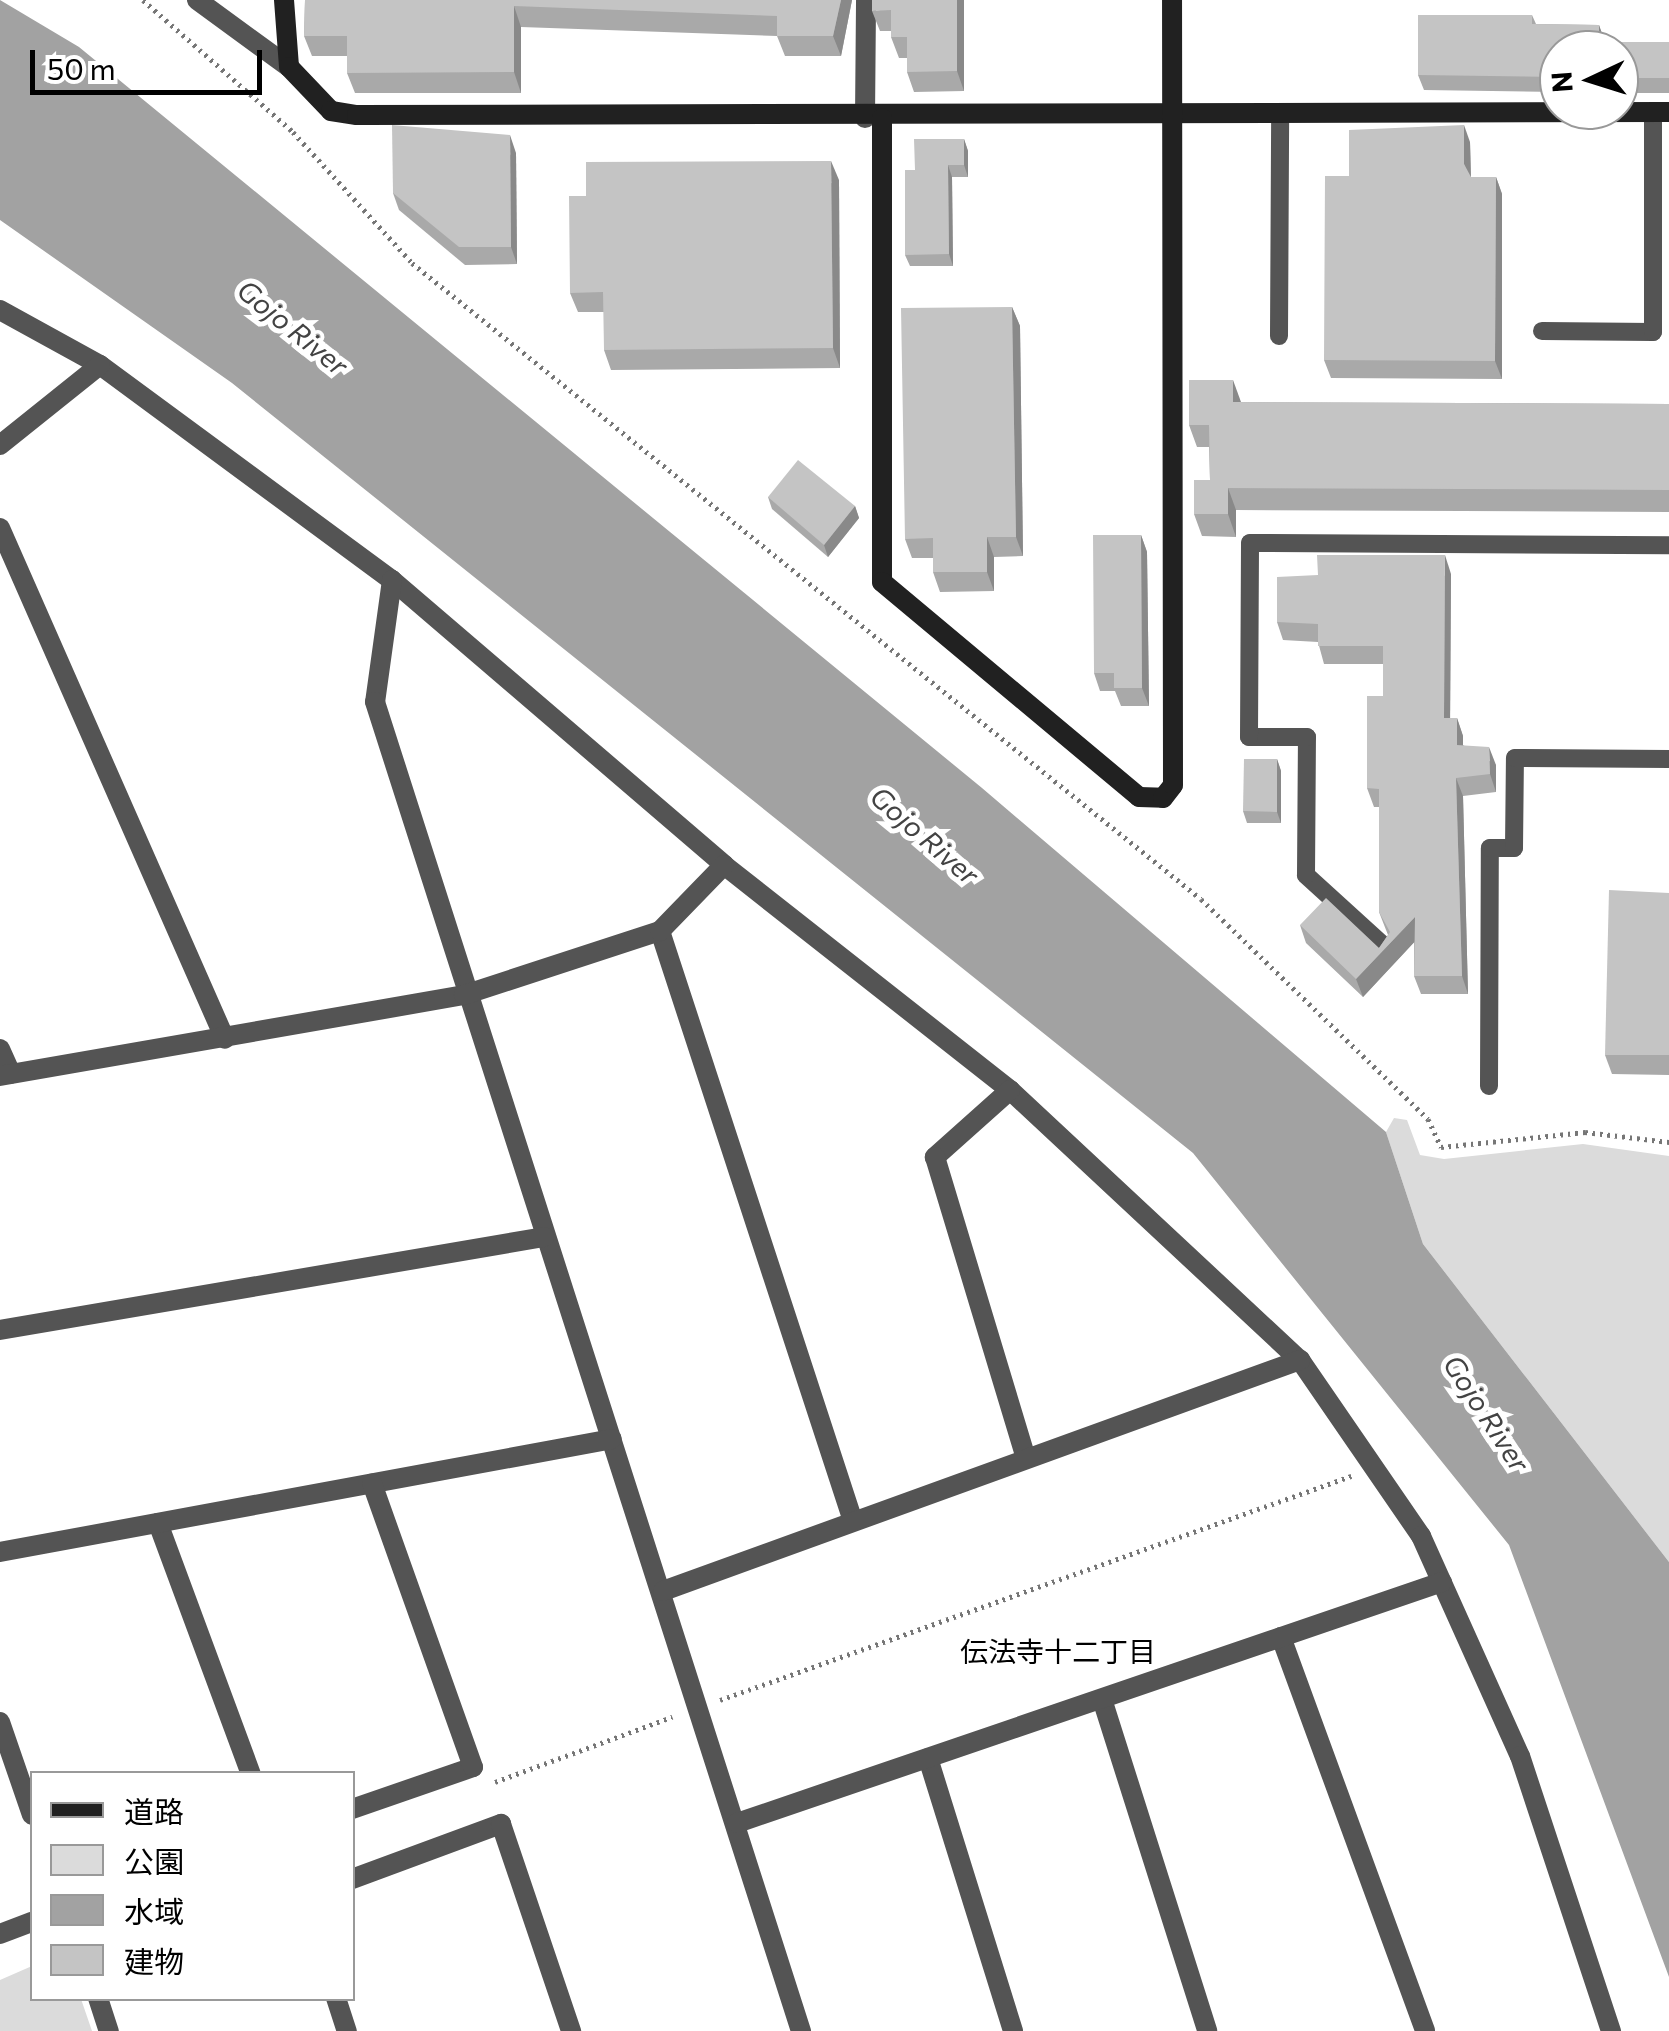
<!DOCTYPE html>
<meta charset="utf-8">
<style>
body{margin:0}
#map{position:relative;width:1669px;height:2031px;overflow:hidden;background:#fff;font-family:Commissioner,"Noto Sans JP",sans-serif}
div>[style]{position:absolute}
.green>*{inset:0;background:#dbdbdb}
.water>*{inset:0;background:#a2a2a2}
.path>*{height:5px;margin-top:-2.5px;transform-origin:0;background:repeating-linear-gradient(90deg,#767676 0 2.5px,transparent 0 7.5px)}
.lane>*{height:18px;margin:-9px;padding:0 9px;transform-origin:9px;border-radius:9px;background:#545454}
.street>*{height:20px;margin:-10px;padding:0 10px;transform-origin:10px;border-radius:10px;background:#545454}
.secondary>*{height:20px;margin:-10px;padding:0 10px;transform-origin:10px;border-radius:10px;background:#212121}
.wall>*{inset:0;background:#a9a9a9}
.shaded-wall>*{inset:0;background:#898989}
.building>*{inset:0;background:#c4c4c4}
span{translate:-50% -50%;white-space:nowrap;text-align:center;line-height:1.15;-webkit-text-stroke:10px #fff;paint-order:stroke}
.water-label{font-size:28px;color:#434343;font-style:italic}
.neighbourhood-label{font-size:28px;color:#000}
.legend{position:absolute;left:30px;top:1771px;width:325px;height:230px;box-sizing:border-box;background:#fff;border:2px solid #999;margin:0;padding:12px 18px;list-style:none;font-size:30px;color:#000}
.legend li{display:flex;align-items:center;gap:20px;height:50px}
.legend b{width:50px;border:2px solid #999}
.north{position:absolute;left:1539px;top:30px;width:100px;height:100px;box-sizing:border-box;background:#fff;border:2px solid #999;border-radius:50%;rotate:266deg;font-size:28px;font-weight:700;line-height:40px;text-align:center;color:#000}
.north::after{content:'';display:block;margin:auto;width:35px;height:45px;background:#000;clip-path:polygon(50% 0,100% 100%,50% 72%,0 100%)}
.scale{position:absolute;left:30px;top:50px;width:232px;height:45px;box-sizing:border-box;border:5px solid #000;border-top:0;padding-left:12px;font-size:30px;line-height:35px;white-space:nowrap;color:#000;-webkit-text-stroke:8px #fff;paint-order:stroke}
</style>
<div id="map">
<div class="green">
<div style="clip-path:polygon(1394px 1118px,1407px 1120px,1420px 1155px,1444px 1159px,1583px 1144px,1669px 1156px,1669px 1562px,1423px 1244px,1386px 1132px)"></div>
<div style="clip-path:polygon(32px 1966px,32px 1998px,81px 1999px,92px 2031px,0 2031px,0 1980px)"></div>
</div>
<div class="water">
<div style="clip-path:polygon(0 0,79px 47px,982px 788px,1386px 1132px,1423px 1244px,1669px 1562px,1669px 1977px,1509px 1545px,1193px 1153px,232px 383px,0 220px)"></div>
</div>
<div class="path">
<div style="left:143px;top:0;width:200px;rotate:41.3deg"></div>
<div style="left:293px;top:132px;width:177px;rotate:47.7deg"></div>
<div style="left:412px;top:263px;width:1013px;rotate:38.87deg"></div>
<div style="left:1201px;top:899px;width:316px;rotate:44.1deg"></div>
<div style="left:1428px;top:1119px;width:31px;rotate:65deg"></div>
<div style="left:1441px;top:1147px;width:145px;rotate:-5.9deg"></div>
<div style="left:1585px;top:1132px;width:85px;rotate:6.8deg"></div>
<div style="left:720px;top:1700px;width:670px;rotate:-19.54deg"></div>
<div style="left:495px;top:1782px;width:189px;rotate:-20.2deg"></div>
</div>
<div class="lane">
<div style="left:1542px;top:331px;width:111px;rotate:0.5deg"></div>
<div style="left:1653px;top:332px;width:220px;rotate:-90deg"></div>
<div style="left:1279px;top:336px;width:219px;rotate:-89.7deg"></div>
<div style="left:1385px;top:947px;width:107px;rotate:-137.7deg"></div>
<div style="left:1306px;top:875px;width:138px;rotate:-89.6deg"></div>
<div style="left:1307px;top:737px;width:58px;rotate:180deg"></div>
<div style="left:1249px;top:737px;width:194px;rotate:-89.7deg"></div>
<div style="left:1250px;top:543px;width:419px;rotate:0.3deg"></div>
<div style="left:1489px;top:1086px;width:238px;rotate:-89.8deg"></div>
<div style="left:1490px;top:848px;width:24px"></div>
<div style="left:1514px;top:848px;width:90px;rotate:-89.4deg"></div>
<div style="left:1515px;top:758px;width:154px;rotate:0.4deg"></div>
</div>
<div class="street">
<div style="left:197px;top:0;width:114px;rotate:36.1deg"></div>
<div style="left:865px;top:118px;width:118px;rotate:-89.5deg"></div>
<div style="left:0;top:310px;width:114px;rotate:28.8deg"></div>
<div style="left:100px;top:365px;width:363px;rotate:36.4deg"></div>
<div style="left:392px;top:580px;width:438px;rotate:40.6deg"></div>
<div style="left:724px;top:865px;width:364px;rotate:38.2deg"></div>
<div style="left:1010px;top:1090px;width:396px;rotate:43deg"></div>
<div style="left:1300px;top:1360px;width:214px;rotate:55.5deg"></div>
<div style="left:1421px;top:1536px;width:241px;rotate:65.8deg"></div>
<div style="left:1520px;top:1756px;width:290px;rotate:71.7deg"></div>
<div style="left:0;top:445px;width:128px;rotate:-38.7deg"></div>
<div style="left:0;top:528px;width:558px;rotate:66.24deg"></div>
<div style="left:392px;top:580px;width:123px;rotate:97.9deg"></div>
<div style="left:375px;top:702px;width:1396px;rotate:72.23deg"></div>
<div style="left:660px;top:931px;width:621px;rotate:71.89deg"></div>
<div style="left:0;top:1049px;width:27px;rotate:66deg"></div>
<div style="left:0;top:1076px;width:471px;rotate:-9.9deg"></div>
<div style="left:464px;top:995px;width:206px;rotate:-18.1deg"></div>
<div style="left:660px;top:931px;width:92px;rotate:-45.9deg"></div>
<div style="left:1010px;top:1090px;width:101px;rotate:138.2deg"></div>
<div style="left:935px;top:1157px;width:314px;rotate:73.2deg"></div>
<div style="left:0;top:1330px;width:552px;rotate:-9.7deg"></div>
<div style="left:158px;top:1523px;width:268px;rotate:69.7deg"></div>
<div style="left:0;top:1552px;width:622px;rotate:-10.46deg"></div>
<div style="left:663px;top:1591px;width:678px;rotate:-19.93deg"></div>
<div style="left:1281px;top:1637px;width:419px;rotate:69.9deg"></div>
<div style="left:1102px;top:1699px;width:348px;rotate:72.4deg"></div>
<div style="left:0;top:1722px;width:98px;rotate:71deg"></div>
<div style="left:928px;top:1758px;width:286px;rotate:72.7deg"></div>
<div style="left:352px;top:1809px;width:128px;rotate:-19.1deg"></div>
<div style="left:473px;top:1767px;width:301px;rotate:-109.6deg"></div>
<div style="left:737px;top:1823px;width:745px;rotate:-18.87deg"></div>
<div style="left:352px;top:1879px;width:159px;rotate:-20.3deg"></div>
<div style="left:501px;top:1824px;width:219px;rotate:71.3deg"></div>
<div style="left:0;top:1934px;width:34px;rotate:-21deg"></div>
<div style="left:98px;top:1998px;width:35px;rotate:72deg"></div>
<div style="left:336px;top:1998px;width:35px;rotate:72deg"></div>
</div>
<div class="secondary">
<div style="left:284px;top:0;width:67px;rotate:85.7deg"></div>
<div style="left:289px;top:67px;width:61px;rotate:46.3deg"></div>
<div style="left:331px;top:111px;width:26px;rotate:9deg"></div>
<div style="left:357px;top:115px;width:1312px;rotate:-0.13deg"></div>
<div style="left:882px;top:118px;width:464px;rotate:90deg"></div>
<div style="left:882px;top:582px;width:335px;rotate:39.9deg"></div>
<div style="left:1139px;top:797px;width:24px;rotate:2deg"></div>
<div style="left:1163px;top:798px;width:16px;rotate:-52deg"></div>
<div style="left:1173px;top:785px;width:785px;rotate:-90.07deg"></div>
</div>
<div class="wall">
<div style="clip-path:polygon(305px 0,852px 0,841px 56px,785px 56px,777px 36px,521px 27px,521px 93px,355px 93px,347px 73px,347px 56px,312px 56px,304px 36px)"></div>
<div style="clip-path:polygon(964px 0,964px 91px,914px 92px,907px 72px,907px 58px,899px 58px,891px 37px,891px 31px,880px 31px,872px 11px)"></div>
<div style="clip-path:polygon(1532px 15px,1536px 24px,1599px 25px,1604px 42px,1669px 42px,1669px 93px,1619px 93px,1619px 50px,1559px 50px,1559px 92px,1424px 90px,1418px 75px)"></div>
<div style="clip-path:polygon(964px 139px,968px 151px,968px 177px,952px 177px,953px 266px,910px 266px,905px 255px,915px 170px)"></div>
<div style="clip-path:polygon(1470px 142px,1471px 177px,1496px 177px,1502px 194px,1502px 379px,1331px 378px,1324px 360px,1349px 176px)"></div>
<div style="clip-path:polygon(516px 153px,517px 264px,465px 265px,399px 210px,393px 193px)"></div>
<div style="clip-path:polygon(839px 180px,840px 368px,611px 370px,604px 350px,604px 312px,578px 312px,570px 293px)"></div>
<div style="clip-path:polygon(1012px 307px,1020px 326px,1023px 556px,994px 557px,994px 591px,940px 592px,933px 572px,933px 558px,912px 558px,905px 539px)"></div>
<div style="clip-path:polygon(1241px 402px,1669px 404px,1669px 512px,1236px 510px,1236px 537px,1202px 536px,1194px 514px,1210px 480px,1209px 447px,1197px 447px,1189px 425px)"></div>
<div style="clip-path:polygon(768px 497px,855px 506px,859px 518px,828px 557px,772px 509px)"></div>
<div style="clip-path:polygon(1141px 535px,1147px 552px,1149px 706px,1121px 706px,1115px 691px,1100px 691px,1094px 673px)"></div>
<div style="clip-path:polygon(1451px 574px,1450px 718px,1457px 718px,1463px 736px,1463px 745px,1496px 765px,1496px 792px,1463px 796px,1468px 994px,1421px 994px,1414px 976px,1414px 942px,1363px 997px,1306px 943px,1300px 925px,1379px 948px,1388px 935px,1379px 912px,1379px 807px,1374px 807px,1367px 788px,1383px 696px,1383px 664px,1324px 664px,1318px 642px,1283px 640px,1277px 622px)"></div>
<div style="clip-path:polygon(1277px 759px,1281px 771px,1281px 823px,1247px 823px,1243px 811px)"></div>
<div style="clip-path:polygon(1669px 893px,1669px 1075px,1612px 1074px,1605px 1055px)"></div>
</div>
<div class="shaded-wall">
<div style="clip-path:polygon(841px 0,852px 0,841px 56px,833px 36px)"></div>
<div style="clip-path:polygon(957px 0,964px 0,964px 91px,957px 71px)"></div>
<div style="clip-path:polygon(514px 6px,521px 27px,521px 93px,514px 72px)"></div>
<div style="clip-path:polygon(1599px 25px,1604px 39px,1604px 50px,1599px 42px)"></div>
<div style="clip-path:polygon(1464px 125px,1470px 142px,1471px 181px,1464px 164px)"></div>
<div style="clip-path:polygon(510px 135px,516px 153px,517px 264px,511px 247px)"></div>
<div style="clip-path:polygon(964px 139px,968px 151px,968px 177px,964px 165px)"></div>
<div style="clip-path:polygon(831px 161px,839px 180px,840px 368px,833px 348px)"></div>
<div style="clip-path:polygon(948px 165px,952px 177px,953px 266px,949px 254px)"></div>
<div style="clip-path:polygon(1496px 177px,1502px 194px,1502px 379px,1495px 361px)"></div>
<div style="clip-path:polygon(1012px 307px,1020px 326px,1023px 556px,1016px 537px)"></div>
<div style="clip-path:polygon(1233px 380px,1241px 402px,1233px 402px)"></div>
<div style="clip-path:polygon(1228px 488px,1236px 510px,1236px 537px,1228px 514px)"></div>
<div style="clip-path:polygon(855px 506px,859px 518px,828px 557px,824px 545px)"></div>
<div style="clip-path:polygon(1141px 535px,1147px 552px,1149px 706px,1142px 688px)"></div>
<div style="clip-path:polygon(987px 537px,994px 557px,994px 591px,987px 572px)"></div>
<div style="clip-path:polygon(1445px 555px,1451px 574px,1450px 736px,1444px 718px)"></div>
<div style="clip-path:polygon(1457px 718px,1463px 736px,1463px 763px,1457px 745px)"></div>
<div style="clip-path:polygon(1489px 747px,1496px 765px,1496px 792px,1490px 774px)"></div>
<div style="clip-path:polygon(1277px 759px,1281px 771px,1281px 823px,1277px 812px)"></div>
<div style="clip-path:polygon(1456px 778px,1463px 796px,1468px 994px,1462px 976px)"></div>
<div style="clip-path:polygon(1415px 917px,1421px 935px,1363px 997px,1356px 979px)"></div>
</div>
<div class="building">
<div style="clip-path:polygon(305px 0,841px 0,833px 36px,777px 36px,777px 16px,514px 6px,514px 72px,347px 73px,347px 36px,304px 36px)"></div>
<div style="clip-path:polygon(872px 0,957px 0,957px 71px,907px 72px,907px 37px,891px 37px,891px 10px,872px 11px)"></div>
<div style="clip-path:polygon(1418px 15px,1532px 15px,1532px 24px,1599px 25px,1599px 42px,1669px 42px,1669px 78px,1619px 78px,1619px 50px,1559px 50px,1559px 77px,1418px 75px)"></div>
<div style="clip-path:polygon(392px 125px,510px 135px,511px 247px,459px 247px,393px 193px)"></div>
<div style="clip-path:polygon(1464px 125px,1464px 164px,1471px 177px,1496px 177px,1495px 361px,1324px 360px,1325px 176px,1349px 176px,1349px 130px)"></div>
<div style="clip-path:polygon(914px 139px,964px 139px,964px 165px,948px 165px,949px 254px,905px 255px,905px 170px,915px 170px)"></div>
<div style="clip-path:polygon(831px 161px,833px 348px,604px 350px,603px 292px,570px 293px,569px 196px,586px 196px,586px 162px)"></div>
<div style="clip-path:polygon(1012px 307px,1016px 537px,987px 537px,987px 572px,933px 572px,933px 538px,905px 539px,901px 308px)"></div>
<div style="clip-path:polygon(1189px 380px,1233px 380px,1233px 402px,1669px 404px,1669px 490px,1228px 488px,1228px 514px,1194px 514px,1194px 480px,1210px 480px,1209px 425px,1189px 425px)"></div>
<div style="clip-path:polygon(798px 460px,855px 506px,824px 545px,768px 497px)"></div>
<div style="clip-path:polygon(1093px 535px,1141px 535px,1142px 688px,1114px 688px,1114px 673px,1094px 673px)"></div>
<div style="clip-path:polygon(1317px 555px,1445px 555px,1444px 718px,1457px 718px,1457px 745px,1489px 747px,1490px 774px,1456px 778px,1462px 976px,1414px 976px,1415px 917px,1356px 979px,1300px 925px,1326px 898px,1379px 948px,1390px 932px,1379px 912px,1379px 789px,1367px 788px,1367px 696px,1383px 696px,1383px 646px,1318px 646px,1318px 624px,1277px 622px,1277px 577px,1318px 575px)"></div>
<div style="clip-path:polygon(1244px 759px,1277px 759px,1277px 812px,1243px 811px)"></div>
<div style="clip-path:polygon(1609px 890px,1669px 893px,1669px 1055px,1605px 1055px)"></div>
</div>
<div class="water-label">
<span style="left:293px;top:327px;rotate:39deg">Gojo River</span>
<span style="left:925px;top:835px;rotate:41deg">Gojo River</span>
<span style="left:1487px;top:1413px;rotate:57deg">Gojo River</span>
</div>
<div class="neighbourhood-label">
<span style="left:1058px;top:1651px">伝法寺十二丁目</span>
</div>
<ul class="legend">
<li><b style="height:12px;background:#212121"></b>道路</li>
<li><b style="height:28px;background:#dbdbdb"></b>公園</li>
<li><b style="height:28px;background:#a2a2a2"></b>水域</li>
<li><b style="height:28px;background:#c4c4c4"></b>建物</li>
</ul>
<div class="north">N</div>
<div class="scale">50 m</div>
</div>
